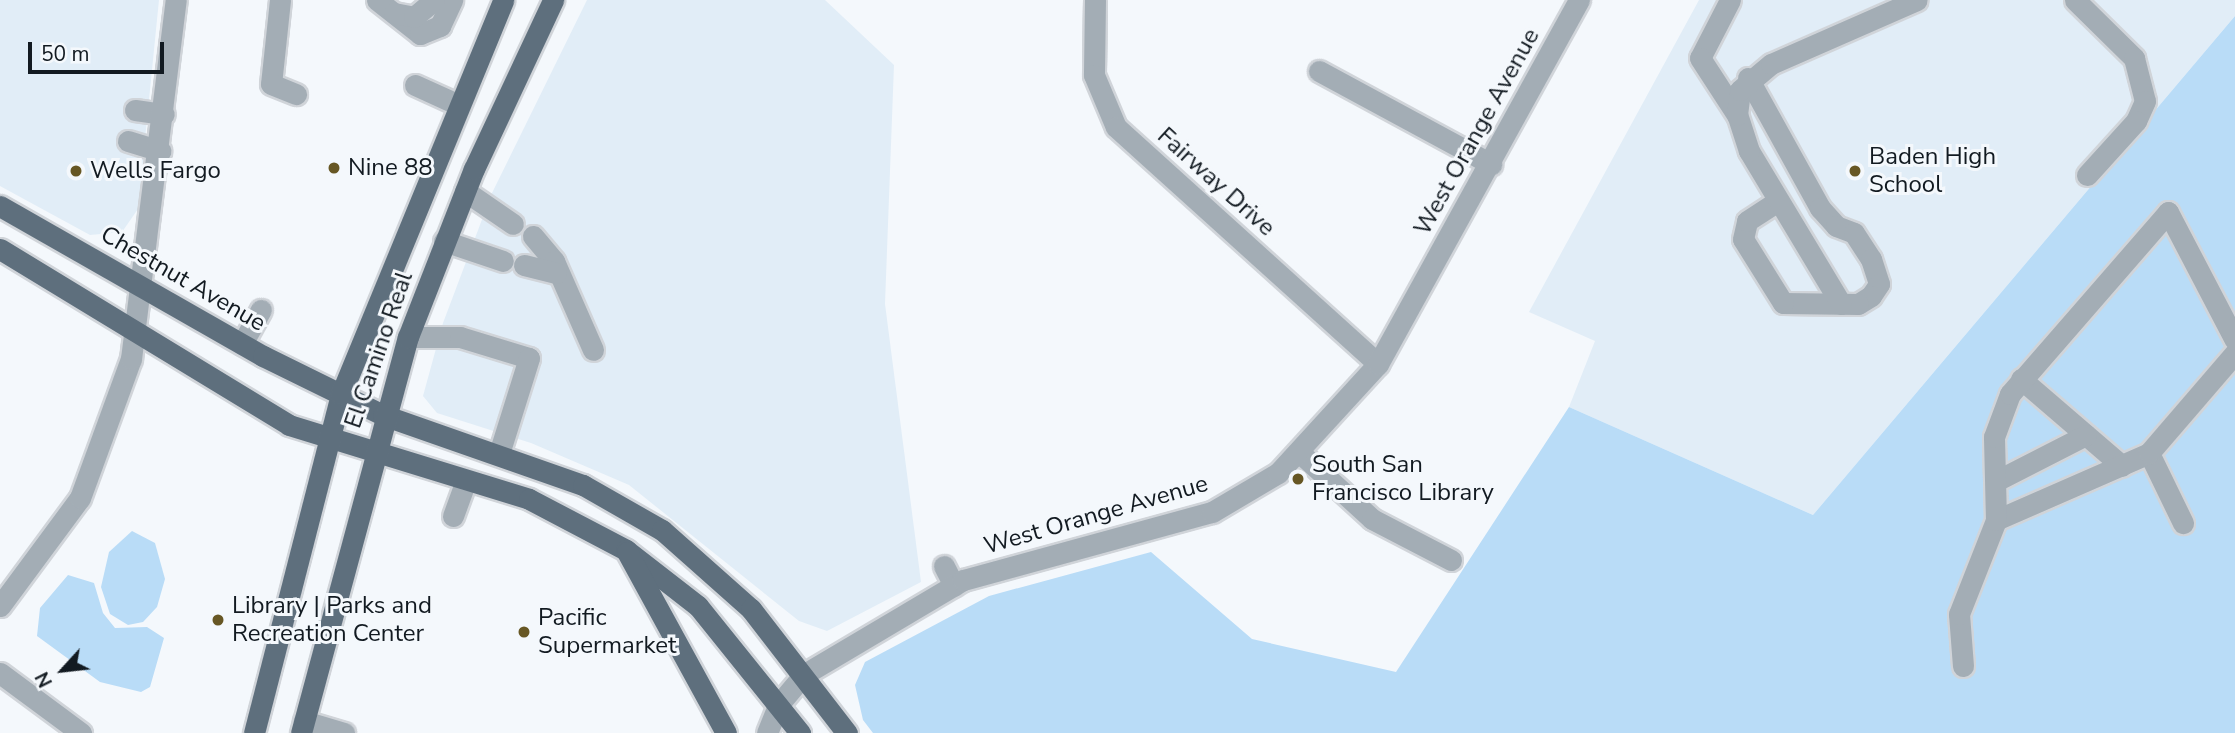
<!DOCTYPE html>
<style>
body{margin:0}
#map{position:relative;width:2235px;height:733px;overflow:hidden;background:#f4f8fc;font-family:"Nunito Sans",sans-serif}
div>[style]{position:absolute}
.built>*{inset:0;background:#e1edf7}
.green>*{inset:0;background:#b9dcf7}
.roads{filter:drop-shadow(2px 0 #d0d4d9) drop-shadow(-2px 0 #d0d4d9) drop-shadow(0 2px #d0d4d9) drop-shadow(0 -2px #d0d4d9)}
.minor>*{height:21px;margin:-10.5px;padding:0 10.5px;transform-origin:10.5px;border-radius:10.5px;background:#a3adb5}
.major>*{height:21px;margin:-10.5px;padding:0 10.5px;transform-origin:10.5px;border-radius:10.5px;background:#5e6f7d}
.dots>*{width:19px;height:19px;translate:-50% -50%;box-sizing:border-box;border:4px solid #f4f8fc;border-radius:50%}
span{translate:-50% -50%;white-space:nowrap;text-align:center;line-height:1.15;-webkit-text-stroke:6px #f4f8fc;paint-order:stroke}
.street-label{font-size:24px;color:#121a21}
.poi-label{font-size:24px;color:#121a21}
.left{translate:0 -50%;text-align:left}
.north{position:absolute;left:28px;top:635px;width:70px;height:70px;-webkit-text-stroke:5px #f4f8fc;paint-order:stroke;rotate:243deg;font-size:19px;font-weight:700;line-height:28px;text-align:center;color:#121a21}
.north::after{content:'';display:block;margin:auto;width:24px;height:32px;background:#121a21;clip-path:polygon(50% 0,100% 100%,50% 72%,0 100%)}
.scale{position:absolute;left:28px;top:42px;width:136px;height:32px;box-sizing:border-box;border:4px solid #121a21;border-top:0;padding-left:9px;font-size:21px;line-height:24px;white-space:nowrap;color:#121a21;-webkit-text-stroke:5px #f4f8fc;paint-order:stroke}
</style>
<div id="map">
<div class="built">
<div style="clip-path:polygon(0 0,159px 0,138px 209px,122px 232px,90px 235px,0 186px)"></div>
<div style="clip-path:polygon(587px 0,825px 0,894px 65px,885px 304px,921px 582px,827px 631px,799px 621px,629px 485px,531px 443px,437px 413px,423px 396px,443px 323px,492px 193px)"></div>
<div style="clip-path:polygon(1699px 0,2235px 0,2235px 16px,1813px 515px,1569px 407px,1595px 341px,1529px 312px)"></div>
</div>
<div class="green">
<div style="clip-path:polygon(2235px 16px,2235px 733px,873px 733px,863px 720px,855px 685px,865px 662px,989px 596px,1151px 552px,1252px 639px,1396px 672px,1569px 407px,1813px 515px)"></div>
<div style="clip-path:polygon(132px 531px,155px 543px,165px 579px,157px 607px,143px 622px,128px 625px,110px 614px,101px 587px,109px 552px)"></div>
<div style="clip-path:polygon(68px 575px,94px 583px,103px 613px,115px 628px,147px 627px,164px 638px,150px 687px,141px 692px,100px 682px,37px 636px,40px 608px)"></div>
</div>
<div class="roads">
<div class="minor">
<div style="left:280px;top:0;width:84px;rotate:96.1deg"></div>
<div style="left:271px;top:84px;width:27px;rotate:22deg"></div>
<div style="left:377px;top:0;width:55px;rotate:38.3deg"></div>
<div style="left:420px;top:34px;width:22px;rotate:-22deg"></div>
<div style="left:440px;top:26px;width:29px;rotate:-65deg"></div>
<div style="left:1095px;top:0;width:75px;rotate:90.8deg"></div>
<div style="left:1094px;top:75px;width:56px;rotate:67.1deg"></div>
<div style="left:1116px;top:127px;width:353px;rotate:42.1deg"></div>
<div style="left:1730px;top:0;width:65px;rotate:117.3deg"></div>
<div style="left:1700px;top:58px;width:68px;rotate:57deg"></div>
<div style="left:2075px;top:0;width:83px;rotate:44.5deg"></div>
<div style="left:2134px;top:58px;width:44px;rotate:75.7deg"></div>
<div style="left:2145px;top:101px;width:22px;rotate:114deg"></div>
<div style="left:2136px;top:121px;width:73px;rotate:132.2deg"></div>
<div style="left:394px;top:13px;width:20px;rotate:11deg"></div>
<div style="left:414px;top:17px;width:26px;rotate:-40deg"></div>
<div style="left:1319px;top:71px;width:196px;rotate:28.4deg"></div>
<div style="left:1748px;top:78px;width:149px;rotate:61deg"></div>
<div style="left:1820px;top:208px;width:24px;rotate:48deg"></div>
<div style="left:1836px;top:226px;width:19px;rotate:21deg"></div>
<div style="left:1854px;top:233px;width:31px;rotate:57deg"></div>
<div style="left:1871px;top:259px;width:26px;rotate:72deg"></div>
<div style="left:1879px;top:284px;width:14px;rotate:124deg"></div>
<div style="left:1871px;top:296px;width:15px;rotate:148deg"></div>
<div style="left:1858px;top:304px;width:75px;rotate:-179.2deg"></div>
<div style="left:1783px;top:303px;width:75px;rotate:-122deg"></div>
<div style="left:1743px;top:239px;width:18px;rotate:-77deg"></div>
<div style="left:1747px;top:221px;width:37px;rotate:-33deg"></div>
<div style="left:415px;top:85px;width:48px;rotate:24.4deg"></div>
<div style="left:135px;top:110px;width:29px;rotate:8deg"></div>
<div style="left:128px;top:141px;width:34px;rotate:17deg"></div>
<div style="left:465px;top:191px;width:58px;rotate:34.5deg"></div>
<div style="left:533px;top:236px;width:33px;rotate:50deg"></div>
<div style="left:554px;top:261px;width:97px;rotate:66.3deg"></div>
<div style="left:444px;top:241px;width:62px;rotate:18.7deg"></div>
<div style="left:524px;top:265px;width:33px;rotate:14deg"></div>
<div style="left:1841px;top:304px;width:179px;rotate:-121deg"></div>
<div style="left:1749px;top:151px;width:38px;rotate:-108deg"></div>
<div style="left:1737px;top:115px;width:25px;rotate:-83deg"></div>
<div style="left:1740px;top:90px;width:40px;rotate:-40deg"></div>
<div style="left:1771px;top:64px;width:159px;rotate:-23.7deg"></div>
<div style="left:408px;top:337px;width:52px"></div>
<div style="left:460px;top:337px;width:72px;rotate:16.9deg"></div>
<div style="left:529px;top:358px;width:101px;rotate:107.4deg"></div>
<div style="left:242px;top:344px;width:39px;rotate:-61deg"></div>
<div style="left:2021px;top:379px;width:133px;rotate:40.7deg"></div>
<div style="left:1299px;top:452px;width:99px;rotate:42.5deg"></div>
<div style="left:1372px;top:519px;width:89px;rotate:27.4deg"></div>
<div style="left:2149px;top:453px;width:78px;rotate:64.1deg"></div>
<div style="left:1996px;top:481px;width:101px;rotate:-27.1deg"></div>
<div style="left:453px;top:516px;width:38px;rotate:-70deg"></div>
<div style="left:1996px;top:520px;width:167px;rotate:-23.6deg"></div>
<div style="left:2149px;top:453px;width:132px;rotate:-49.3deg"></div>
<div style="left:944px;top:566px;width:22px;rotate:63deg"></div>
<div style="left:0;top:606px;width:134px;rotate:-53.5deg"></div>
<div style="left:80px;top:498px;width:148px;rotate:-69.9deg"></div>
<div style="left:131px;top:359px;width:362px;rotate:-82.9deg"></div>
<div style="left:1963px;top:666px;width:52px;rotate:-94.4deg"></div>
<div style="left:1959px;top:614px;width:101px;rotate:-68.5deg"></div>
<div style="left:1996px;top:520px;width:83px;rotate:-91.4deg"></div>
<div style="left:1994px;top:437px;width:46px;rotate:-69.6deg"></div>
<div style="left:2010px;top:394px;width:241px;rotate:-49deg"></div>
<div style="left:2168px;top:212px;width:144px;rotate:62.4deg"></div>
<div style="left:0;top:673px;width:101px;rotate:36.5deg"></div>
<div style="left:304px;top:721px;width:42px;rotate:16.7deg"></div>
<div style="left:767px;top:733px;width:31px;rotate:-68deg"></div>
<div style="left:779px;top:704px;width:38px;rotate:-50deg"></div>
<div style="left:803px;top:675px;width:186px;rotate:-30.7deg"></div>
<div style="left:963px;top:580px;width:258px;rotate:-15.3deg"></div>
<div style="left:1212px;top:512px;width:77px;rotate:-30.6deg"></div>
<div style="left:1278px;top:473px;width:148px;rotate:-47.5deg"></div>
<div style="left:1378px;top:364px;width:416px;rotate:-61.1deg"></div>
</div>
<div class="major">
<div style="left:0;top:206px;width:303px;rotate:29.7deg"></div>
<div style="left:263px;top:356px;width:134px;rotate:26.2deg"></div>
<div style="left:383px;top:415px;width:212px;rotate:19.3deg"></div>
<div style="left:583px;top:485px;width:91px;rotate:29.7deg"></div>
<div style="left:662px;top:530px;width:119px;rotate:41.6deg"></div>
<div style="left:751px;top:609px;width:157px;rotate:52.3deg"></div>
<div style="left:0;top:249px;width:338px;rotate:31.3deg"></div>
<div style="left:289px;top:425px;width:251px;rotate:17.1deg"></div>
<div style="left:529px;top:499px;width:110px;rotate:27.7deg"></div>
<div style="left:626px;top:550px;width:91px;rotate:37.9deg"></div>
<div style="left:698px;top:606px;width:163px;rotate:51.2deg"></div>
<div style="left:627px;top:552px;width:206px;rotate:61.3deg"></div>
<div style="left:254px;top:733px;width:350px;rotate:-75.6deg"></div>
<div style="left:341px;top:394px;width:426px;rotate:-67.6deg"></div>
<div style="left:301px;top:733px;width:410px;rotate:-74.9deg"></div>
<div style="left:408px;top:337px;width:180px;rotate:-68.6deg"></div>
<div style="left:474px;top:169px;width:187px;rotate:-64.9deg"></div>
</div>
</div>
<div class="dots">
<div style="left:334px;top:168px;background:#675724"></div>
<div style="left:76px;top:171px;background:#675724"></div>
<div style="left:1855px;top:171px;background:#675724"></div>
<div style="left:1298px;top:479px;background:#675724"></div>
<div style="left:218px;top:620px;background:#675724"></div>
<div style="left:524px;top:632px;background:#675724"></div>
</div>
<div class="street-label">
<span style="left:1477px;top:132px;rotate:-61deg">West Orange Avenue</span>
<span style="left:1216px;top:182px;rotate:42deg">Fairway Drive</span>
<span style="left:183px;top:279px;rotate:30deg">Chestnut Avenue</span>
<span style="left:379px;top:350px;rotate:-71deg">El Camino Real</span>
<span style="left:1096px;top:515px;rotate:-16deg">West Orange Avenue</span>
</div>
<div class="poi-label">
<span class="left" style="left:1869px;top:171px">Baden High<br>School</span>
<span class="left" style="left:348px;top:168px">Nine 88</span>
<span class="left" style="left:90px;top:171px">Wells Fargo</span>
<span class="left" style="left:1312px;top:479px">South San<br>Francisco Library</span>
<span class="left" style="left:232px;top:620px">Library | Parks and<br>Recreation Center</span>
<span class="left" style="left:538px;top:632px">Pacific<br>Supermarket</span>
</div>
<div class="north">N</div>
<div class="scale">50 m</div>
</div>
